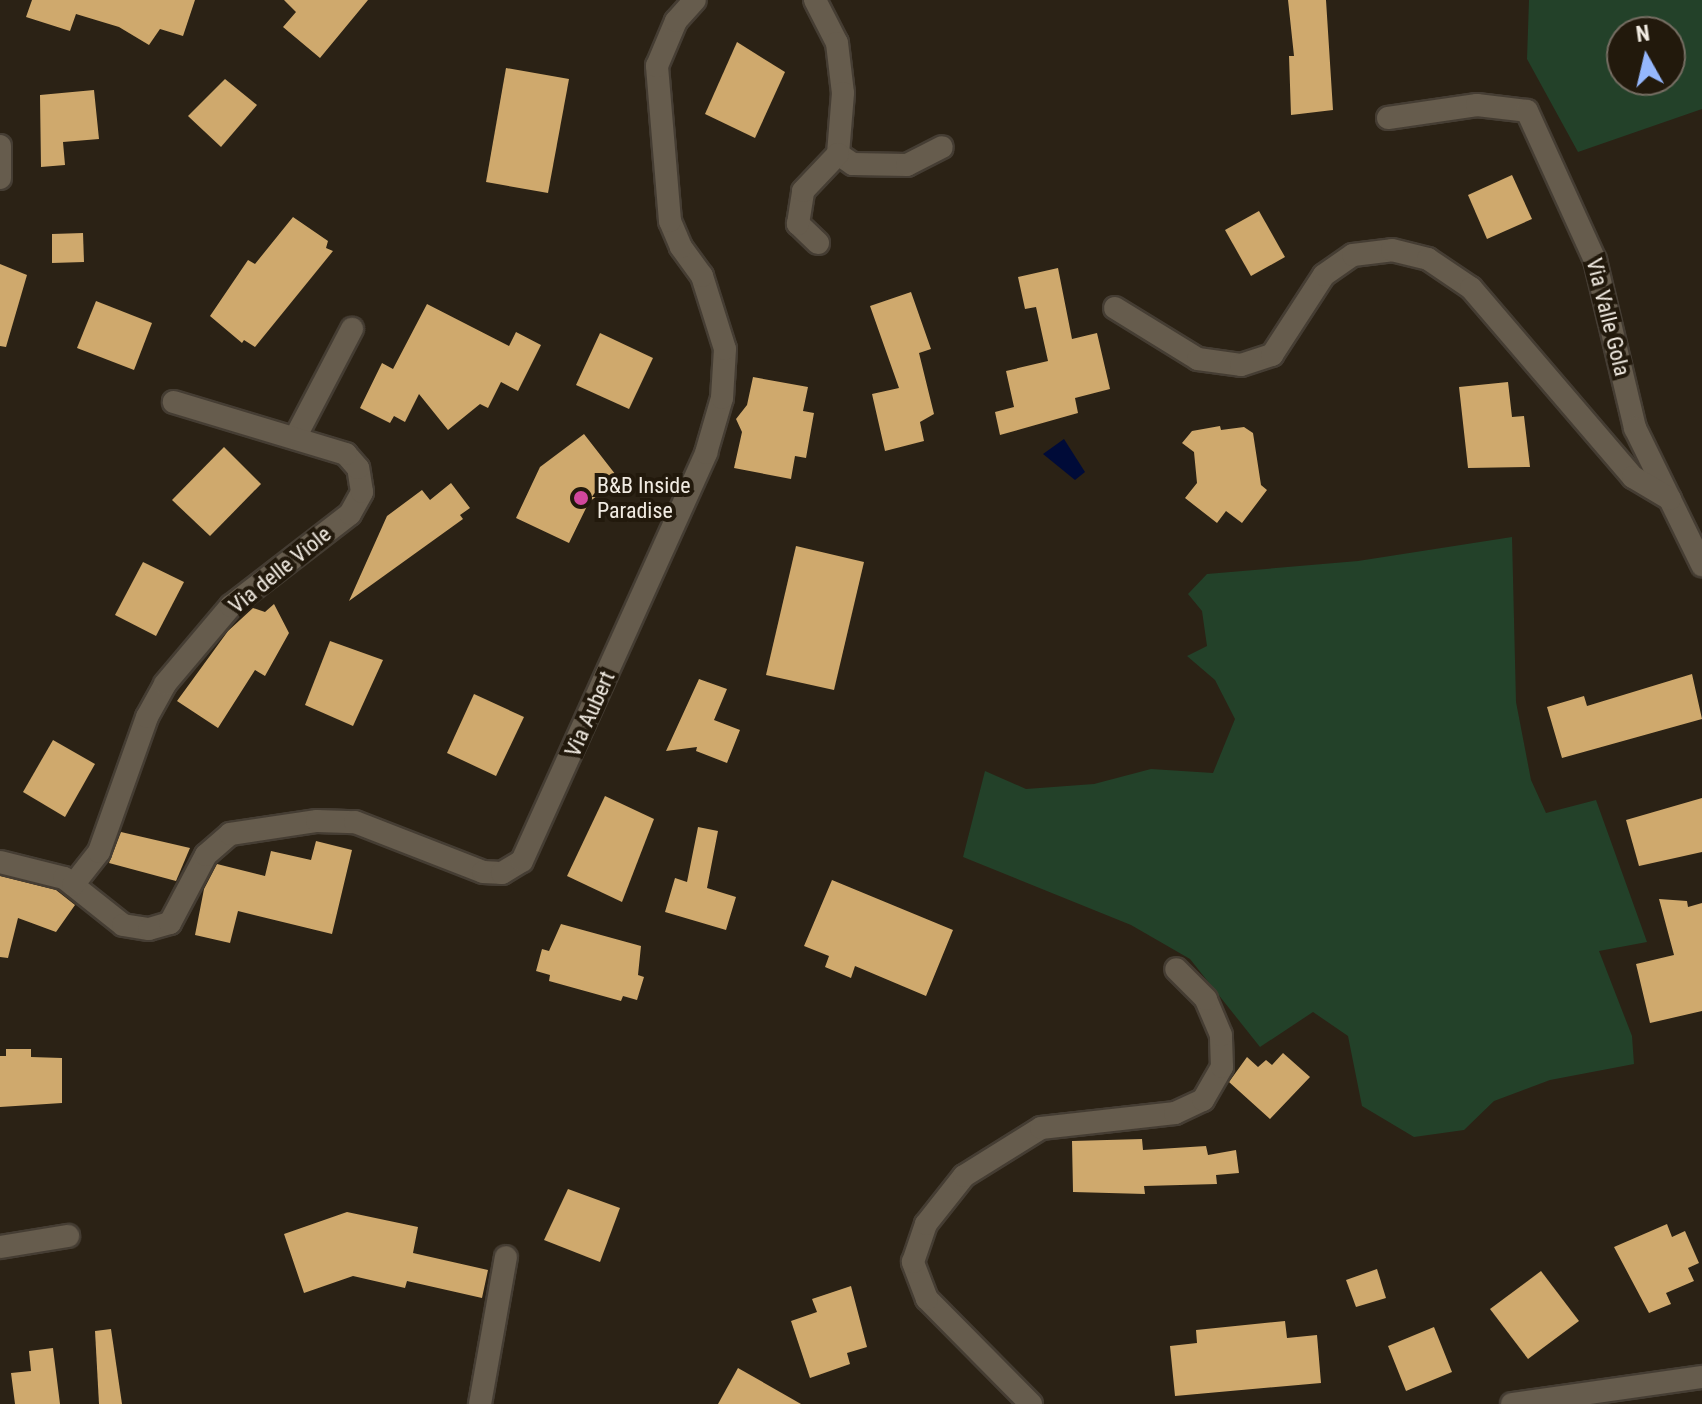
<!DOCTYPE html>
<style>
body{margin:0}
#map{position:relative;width:1702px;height:1404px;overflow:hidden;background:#2b2215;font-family:"Roboto Condensed",sans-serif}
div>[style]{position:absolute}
.green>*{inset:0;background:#234129}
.water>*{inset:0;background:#000b38}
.building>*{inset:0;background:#cfa96d}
.roads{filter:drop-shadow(2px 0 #453d33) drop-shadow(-2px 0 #453d33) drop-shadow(0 2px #453d33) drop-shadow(0 -2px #453d33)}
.street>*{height:22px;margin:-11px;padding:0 11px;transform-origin:11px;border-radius:11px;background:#665c4d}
.dots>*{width:22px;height:22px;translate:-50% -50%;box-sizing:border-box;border:4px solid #22190c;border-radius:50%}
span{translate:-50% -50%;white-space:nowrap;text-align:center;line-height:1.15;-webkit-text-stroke:8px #22190c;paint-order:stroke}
.street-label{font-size:22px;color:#f1ebe2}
.poi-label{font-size:22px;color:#f1ebe2}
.left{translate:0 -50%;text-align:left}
.north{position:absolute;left:1606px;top:16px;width:80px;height:80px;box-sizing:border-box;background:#22190c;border:2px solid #756d62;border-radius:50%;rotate:352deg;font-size:22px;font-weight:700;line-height:32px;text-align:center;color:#f1ebe2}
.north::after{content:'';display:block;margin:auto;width:28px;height:36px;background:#95b7fd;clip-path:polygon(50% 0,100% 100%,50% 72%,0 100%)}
</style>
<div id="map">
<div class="green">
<div style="clip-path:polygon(evenodd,1529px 0,1702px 0,1702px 109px,1578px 152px,1527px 59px,1529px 0,1670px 32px,1670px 80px,1622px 80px,1622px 32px,1670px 32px)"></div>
<div style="clip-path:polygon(1512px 537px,1516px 702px,1531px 780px,1546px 813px,1596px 800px,1647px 942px,1599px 951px,1632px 1036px,1634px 1064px,1550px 1080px,1494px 1101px,1464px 1130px,1414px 1137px,1362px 1106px,1348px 1036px,1313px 1012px,1260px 1047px,1190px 959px,1131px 925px,963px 857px,985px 771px,1026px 789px,1094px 784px,1151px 769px,1213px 773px,1235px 719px,1215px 680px,1187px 656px,1207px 646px,1202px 611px,1188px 594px,1207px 574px,1358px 561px)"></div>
</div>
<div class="water">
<div style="clip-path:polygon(1064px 439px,1085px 472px,1075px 480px,1043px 454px)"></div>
</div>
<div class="building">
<div style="clip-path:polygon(32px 0,195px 0,183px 36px,160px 29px,149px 45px,119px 27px,76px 14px,70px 31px,26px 17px)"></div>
<div style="clip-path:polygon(284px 0,368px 0,320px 58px,283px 27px,296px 12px)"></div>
<div style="clip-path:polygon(1288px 0,1326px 0,1333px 110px,1291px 115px,1289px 56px,1294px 56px)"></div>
<div style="clip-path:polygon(737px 42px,785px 72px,755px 138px,705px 114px)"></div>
<div style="clip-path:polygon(506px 68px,569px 79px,548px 193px,486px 182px)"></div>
<div style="clip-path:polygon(225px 79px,257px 105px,221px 147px,188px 116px)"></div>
<div style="clip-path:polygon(94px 90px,99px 139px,63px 142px,65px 165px,41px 167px,40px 95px)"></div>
<div style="clip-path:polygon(1512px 175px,1532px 219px,1487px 239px,1468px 195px)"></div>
<div style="clip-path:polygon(1259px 211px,1285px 257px,1251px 276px,1225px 230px)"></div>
<div style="clip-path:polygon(293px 217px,328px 241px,326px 248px,333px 251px,255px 347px,244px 340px,242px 343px,210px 316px,248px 260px,255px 264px)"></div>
<div style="clip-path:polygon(83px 233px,84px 262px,52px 263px,52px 234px)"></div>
<div style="clip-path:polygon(0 264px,27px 275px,6px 347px,0 346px)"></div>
<div style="clip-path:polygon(1058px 268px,1072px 339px,1097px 333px,1110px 389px,1075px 398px,1078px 413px,1000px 435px,995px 412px,1014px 407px,1006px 371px,1048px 361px,1036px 307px,1025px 309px,1018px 277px)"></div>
<div style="clip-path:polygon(911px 292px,931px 349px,919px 353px,934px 414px,920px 422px,924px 441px,885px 451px,872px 394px,899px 388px,870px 306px)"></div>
<div style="clip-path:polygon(96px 301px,152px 323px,134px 370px,77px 348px)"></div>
<div style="clip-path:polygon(427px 304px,509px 346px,516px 332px,541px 345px,518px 391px,501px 382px,488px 408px,480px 404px,448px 430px,419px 394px,405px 422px,394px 416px,390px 423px,360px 408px,382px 363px,393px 369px)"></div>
<div style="clip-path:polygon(600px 333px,653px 358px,629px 409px,576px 385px)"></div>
<div style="clip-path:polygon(753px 377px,808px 387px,803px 411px,814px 413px,806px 458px,795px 456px,791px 479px,734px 468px,742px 432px,736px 419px,747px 405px)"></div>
<div style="clip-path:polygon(1508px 382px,1512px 417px,1524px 416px,1530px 467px,1468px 468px,1459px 387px)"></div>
<div style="clip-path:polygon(1220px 426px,1221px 430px,1244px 427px,1253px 433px,1261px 485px,1267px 490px,1242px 523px,1226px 511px,1217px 523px,1185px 498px,1197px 483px,1194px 452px,1182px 443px,1192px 431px)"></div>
<div style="clip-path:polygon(584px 434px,619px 479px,589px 502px,569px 543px,516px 518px,540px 467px)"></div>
<div style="clip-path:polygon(224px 447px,261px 484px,210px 536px,172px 500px)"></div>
<div style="clip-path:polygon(451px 483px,470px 508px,460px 515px,463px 519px,349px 601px,387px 516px,422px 490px,430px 500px)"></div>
<div style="clip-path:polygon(796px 546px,864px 562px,834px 690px,766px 675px)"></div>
<div style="clip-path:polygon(143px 562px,184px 582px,156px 636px,115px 615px)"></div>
<div style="clip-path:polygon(274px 604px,289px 633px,265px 676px,255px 670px,218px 728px,177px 701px,228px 631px,253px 608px,265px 612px)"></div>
<div style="clip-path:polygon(330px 641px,383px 660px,353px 726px,305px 705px)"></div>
<div style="clip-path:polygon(1692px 674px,1702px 719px,1562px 758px,1547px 707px,1584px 696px,1587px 706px)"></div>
<div style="clip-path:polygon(699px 679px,727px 689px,714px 720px,740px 730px,727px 763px,696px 751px,697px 747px,666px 751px)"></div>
<div style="clip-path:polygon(474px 694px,524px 717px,496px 776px,447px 753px)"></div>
<div style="clip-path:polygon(53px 740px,95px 764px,65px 817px,23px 792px)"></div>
<div style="clip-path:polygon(605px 796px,654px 819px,622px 902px,567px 876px)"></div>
<div style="clip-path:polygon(1702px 798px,1702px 852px,1639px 866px,1626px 820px)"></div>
<div style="clip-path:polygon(698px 827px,718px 831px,707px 888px,736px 897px,726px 930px,665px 912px,675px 878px,687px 882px)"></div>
<div style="clip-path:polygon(121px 832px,190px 848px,176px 881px,109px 863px)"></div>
<div style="clip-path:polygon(316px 841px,352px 850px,332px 934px,238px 911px,230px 943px,195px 935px,204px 889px,217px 864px,265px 876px,271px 851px,311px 860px)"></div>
<div style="clip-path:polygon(0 876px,56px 890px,75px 905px,56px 932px,18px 918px,8px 958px,0 957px)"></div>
<div style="clip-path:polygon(832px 880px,953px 930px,926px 996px,855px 966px,851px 978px,825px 967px,829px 956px,804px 946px)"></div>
<div style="clip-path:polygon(1659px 899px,1687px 901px,1688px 907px,1702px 903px,1702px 1011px,1650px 1023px,1636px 964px,1674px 955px)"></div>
<div style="clip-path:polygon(561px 924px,641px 946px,638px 975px,644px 977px,637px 1000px,623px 996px,621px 1001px,549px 981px,550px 975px,536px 971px,542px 949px,549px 951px)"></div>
<div style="clip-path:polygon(6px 1049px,31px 1049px,31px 1057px,62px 1058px,62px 1103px,0 1107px,0 1056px,6px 1056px)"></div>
<div style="clip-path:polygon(1283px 1053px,1310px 1077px,1270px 1119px,1229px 1082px,1247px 1057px,1258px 1067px,1266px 1060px,1272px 1065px)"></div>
<div style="clip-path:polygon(1142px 1139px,1143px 1150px,1206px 1146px,1208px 1155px,1236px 1150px,1239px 1173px,1216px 1175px,1217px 1184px,1144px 1186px,1145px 1194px,1073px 1192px,1072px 1141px)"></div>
<div style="clip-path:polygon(568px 1189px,620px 1208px,600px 1262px,544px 1240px)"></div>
<div style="clip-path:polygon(347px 1212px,418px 1227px,413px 1253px,488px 1270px,482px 1298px,407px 1281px,405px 1288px,353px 1276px,304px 1293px,284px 1234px)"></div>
<div style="clip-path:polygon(1667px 1224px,1672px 1237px,1685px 1231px,1699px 1263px,1688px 1268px,1694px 1281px,1666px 1293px,1671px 1304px,1649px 1313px,1614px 1247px)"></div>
<div style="clip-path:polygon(1377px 1269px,1386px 1298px,1356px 1307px,1346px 1280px)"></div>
<div style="clip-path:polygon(1541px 1271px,1579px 1321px,1528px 1359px,1490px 1309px)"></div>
<div style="clip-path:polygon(851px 1286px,867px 1347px,847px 1353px,850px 1364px,810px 1378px,791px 1321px,817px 1312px,812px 1299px)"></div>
<div style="clip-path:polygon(1285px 1321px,1287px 1338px,1317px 1335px,1321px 1383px,1175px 1396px,1170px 1346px,1197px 1343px,1196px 1330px)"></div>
<div style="clip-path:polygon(1434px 1327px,1452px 1372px,1406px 1391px,1388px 1346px)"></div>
<div style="clip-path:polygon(111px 1329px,122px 1404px,99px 1404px,95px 1331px)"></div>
<div style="clip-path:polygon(53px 1348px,60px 1404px,15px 1404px,11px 1373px,31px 1371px,29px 1351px)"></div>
<div style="clip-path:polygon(738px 1368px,801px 1404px,718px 1404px)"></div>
</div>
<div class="roads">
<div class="street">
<div style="left:815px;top:0;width:48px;rotate:62.9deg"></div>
<div style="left:837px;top:43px;width:50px;rotate:83.2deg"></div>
<div style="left:843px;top:93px;width:61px;rotate:94.7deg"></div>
<div style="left:838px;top:154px;width:18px;rotate:34deg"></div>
<div style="left:853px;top:164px;width:54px;rotate:1.1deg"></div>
<div style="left:907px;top:165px;width:39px;rotate:-27deg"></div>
<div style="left:1388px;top:118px;width:90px;rotate:-8.3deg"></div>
<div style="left:1477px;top:105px;width:50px;rotate:6.8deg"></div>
<div style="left:1527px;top:111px;width:164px;rotate:65.5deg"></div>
<div style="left:1595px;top:260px;width:173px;rotate:76.6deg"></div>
<div style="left:1635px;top:428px;width:153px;rotate:63.9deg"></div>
<div style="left:0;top:146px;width:32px;rotate:90deg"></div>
<div style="left:818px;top:243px;width:28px;rotate:-136deg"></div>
<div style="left:798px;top:224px;width:33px;rotate:-81deg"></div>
<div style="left:803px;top:191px;width:51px;rotate:-46.6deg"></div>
<div style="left:1115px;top:308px;width:97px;rotate:31.6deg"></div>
<div style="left:1198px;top:359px;width:43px;rotate:7.9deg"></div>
<div style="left:1241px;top:365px;width:33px;rotate:-18deg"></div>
<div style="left:1272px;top:355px;width:95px;rotate:-57deg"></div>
<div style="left:1324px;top:275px;width:35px;rotate:-35deg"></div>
<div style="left:1353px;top:255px;width:39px;rotate:-7deg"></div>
<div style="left:1392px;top:250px;width:37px;rotate:14deg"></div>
<div style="left:1428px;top:259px;width:52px;rotate:34deg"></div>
<div style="left:1471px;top:288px;width:249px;rotate:49.4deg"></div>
<div style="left:1633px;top:477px;width:43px;rotate:30.7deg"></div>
<div style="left:296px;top:436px;width:121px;rotate:-62.4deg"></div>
<div style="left:0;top:862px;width:66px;rotate:14deg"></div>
<div style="left:64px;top:878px;width:75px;rotate:38.5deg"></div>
<div style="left:123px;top:925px;width:26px;rotate:9deg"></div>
<div style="left:149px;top:929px;width:22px;rotate:-16deg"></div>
<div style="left:170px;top:923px;width:77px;rotate:-62.1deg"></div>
<div style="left:206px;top:855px;width:32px;rotate:-41deg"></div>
<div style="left:230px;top:834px;width:88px;rotate:-8.5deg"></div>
<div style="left:317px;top:821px;width:38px;rotate:2deg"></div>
<div style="left:355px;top:822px;width:137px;rotate:21.3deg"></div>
<div style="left:483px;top:872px;width:19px;rotate:3deg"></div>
<div style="left:502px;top:873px;width:23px;rotate:-31deg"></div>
<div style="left:522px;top:861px;width:448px;rotate:-65.7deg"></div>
<div style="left:706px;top:453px;width:57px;rotate:-73.8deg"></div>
<div style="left:722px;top:398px;width:49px;rotate:-86.5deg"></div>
<div style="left:725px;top:349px;width:77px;rotate:-107.5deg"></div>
<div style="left:702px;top:276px;width:36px;rotate:-126deg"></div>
<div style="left:681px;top:247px;width:28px;rotate:-113deg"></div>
<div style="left:670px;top:221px;width:156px;rotate:-94.8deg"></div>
<div style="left:657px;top:66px;width:49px;rotate:-67.1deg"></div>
<div style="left:676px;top:21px;width:28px;rotate:-48deg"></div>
<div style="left:73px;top:885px;width:42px;rotate:-51.8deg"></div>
<div style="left:99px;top:852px;width:143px;rotate:-70.4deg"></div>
<div style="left:147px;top:717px;width:38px;rotate:-61deg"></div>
<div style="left:165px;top:684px;width:102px;rotate:-49.8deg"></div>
<div style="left:231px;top:606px;width:150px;rotate:-37.7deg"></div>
<div style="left:350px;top:514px;width:25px;rotate:-61deg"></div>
<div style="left:362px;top:492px;width:24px;rotate:-99deg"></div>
<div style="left:358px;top:468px;width:18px;rotate:-131deg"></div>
<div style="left:346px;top:454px;width:180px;rotate:-163.2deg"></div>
<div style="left:0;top:1247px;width:69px;rotate:-9.2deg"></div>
<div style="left:480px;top:1404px;width:149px;rotate:-80deg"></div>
<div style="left:1031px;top:1404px;width:148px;rotate:-134.7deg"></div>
<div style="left:927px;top:1299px;width:40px;rotate:-111deg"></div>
<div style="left:913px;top:1262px;width:40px;rotate:-71.1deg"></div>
<div style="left:926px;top:1224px;width:61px;rotate:-51.6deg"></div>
<div style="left:964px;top:1176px;width:91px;rotate:-31.9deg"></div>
<div style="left:1041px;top:1128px;width:135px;rotate:-6.4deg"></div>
<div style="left:1175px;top:1113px;width:31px;rotate:-25deg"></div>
<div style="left:1203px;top:1100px;width:38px;rotate:-60deg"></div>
<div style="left:1222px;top:1067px;width:32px;rotate:-92deg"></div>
<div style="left:1221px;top:1035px;width:39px;rotate:-113deg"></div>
<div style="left:1206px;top:999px;width:42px;rotate:-135deg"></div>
<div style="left:1512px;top:1404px;width:192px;rotate:-8.1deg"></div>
</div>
</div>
<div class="dots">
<div style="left:581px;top:498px;background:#d1479c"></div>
</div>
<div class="street-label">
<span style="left:1608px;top:317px;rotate:76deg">Via Valle Gola</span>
<span style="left:280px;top:570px;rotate:-39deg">Via delle Viole</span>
<span style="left:590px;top:714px;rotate:-66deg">Via Aubert</span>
</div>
<div class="poi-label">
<span class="left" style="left:597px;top:498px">B&amp;B Inside<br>Paradise</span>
</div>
<div class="north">N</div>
</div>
